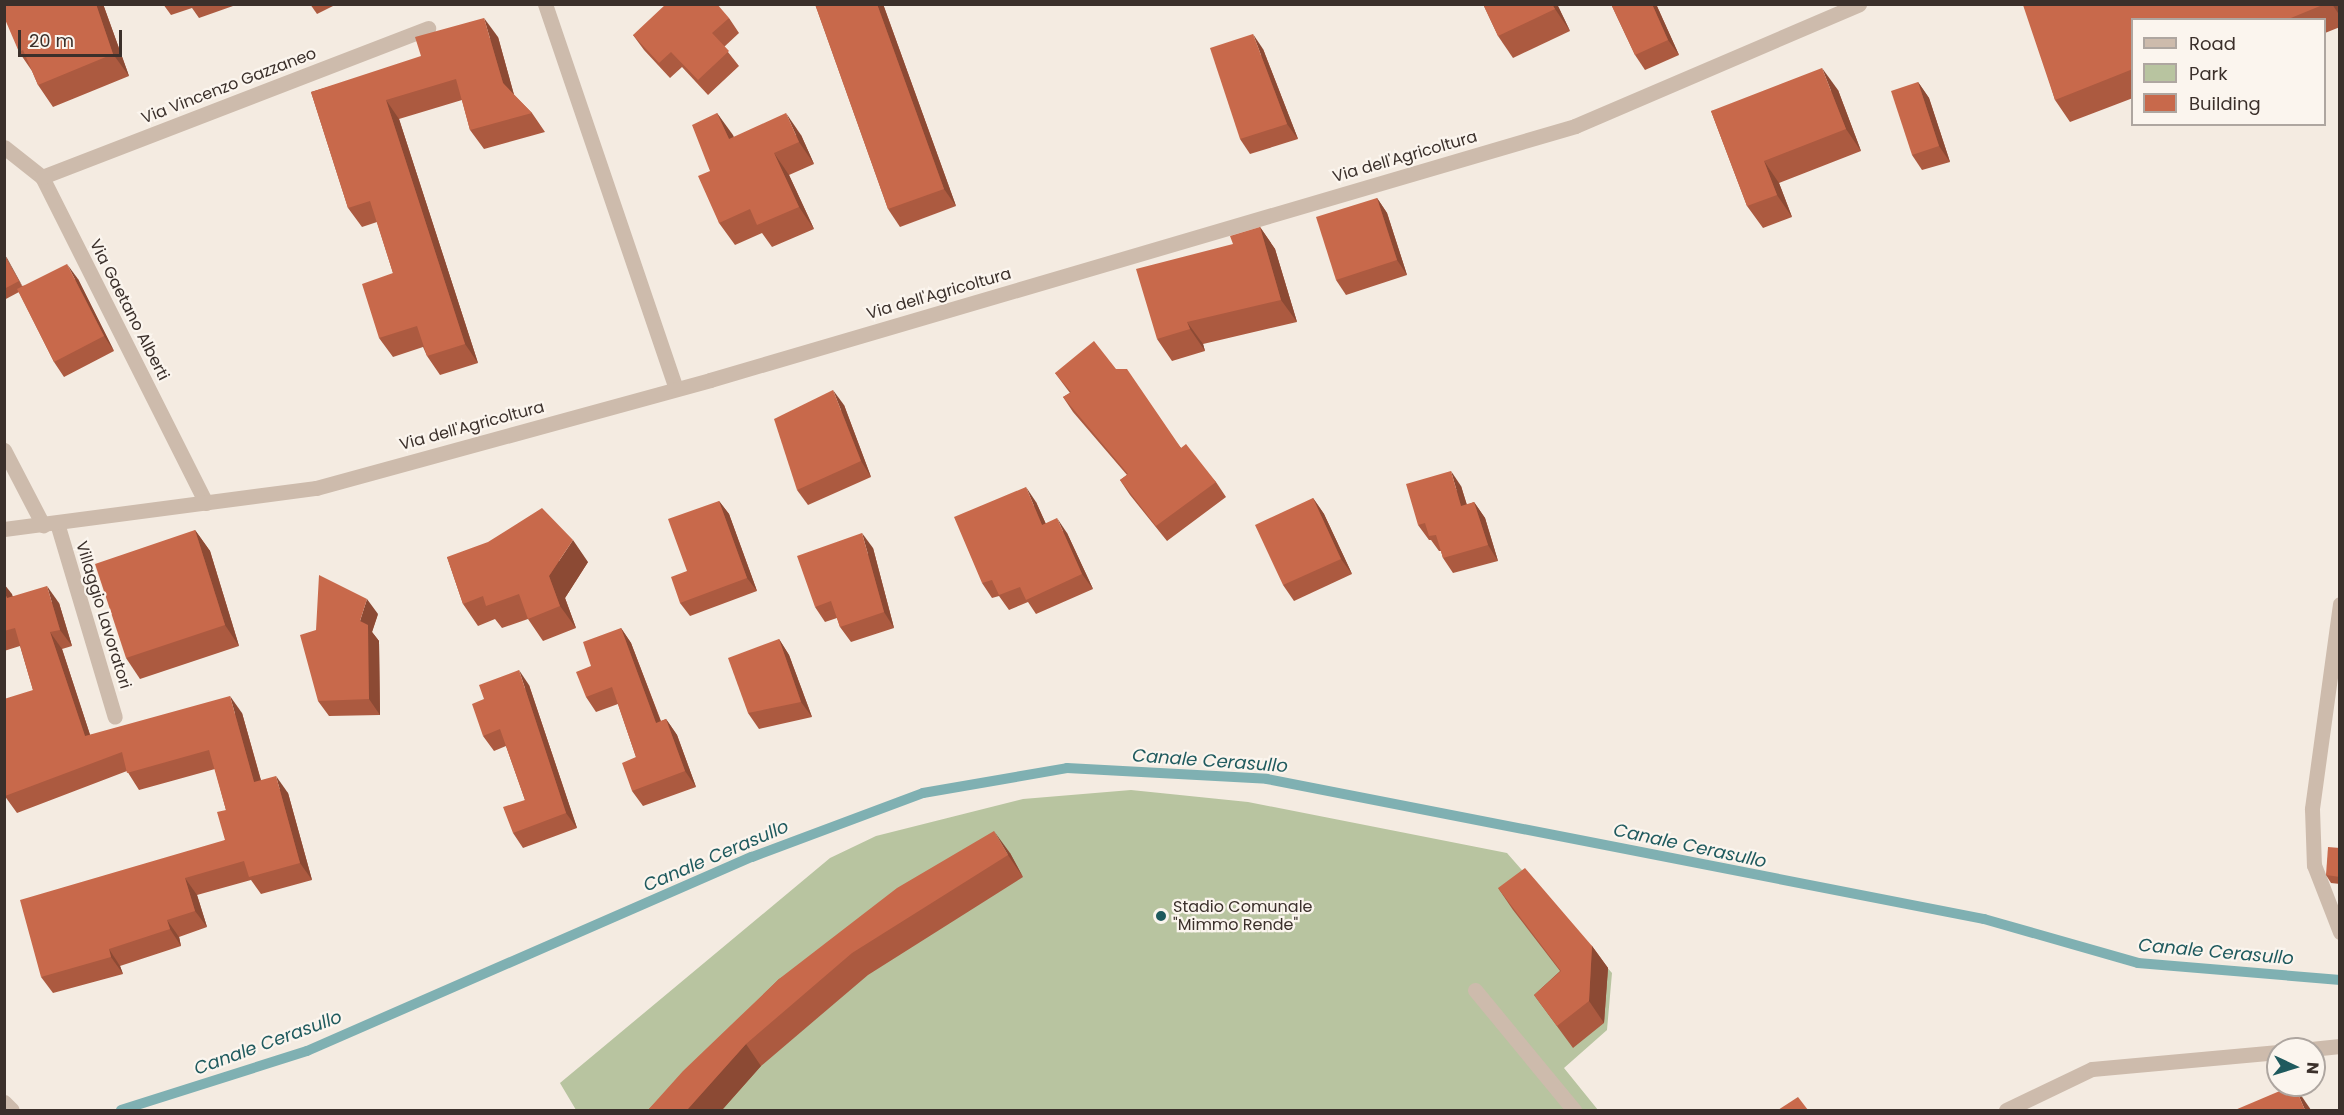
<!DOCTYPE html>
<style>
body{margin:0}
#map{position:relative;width:2344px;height:1115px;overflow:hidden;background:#f4ebe1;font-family:Poppins,sans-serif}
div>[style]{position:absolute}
.green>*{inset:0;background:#b8c4a0}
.stream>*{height:10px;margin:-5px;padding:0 5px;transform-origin:5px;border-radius:5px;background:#7fb0b2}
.minor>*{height:15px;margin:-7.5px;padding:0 7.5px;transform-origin:7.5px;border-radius:7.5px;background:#cdbbac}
.wall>*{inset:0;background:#ac5a40}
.shaded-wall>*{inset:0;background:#8c4a34}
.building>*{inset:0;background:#c8694b}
.dots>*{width:16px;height:16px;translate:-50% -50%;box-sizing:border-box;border:3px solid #fbf5ee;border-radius:50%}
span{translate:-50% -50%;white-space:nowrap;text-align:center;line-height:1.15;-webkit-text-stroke:4.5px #fbf5ee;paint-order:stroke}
.street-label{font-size:16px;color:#3b302b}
.poi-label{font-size:16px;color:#3b302b}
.left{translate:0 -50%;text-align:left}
.water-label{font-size:18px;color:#1f5a5e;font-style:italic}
.frame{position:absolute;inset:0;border:6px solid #3b302b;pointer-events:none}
.legend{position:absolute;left:2131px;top:18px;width:195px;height:108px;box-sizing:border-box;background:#fbf5ee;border:2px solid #aea6a0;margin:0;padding:8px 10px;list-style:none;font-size:18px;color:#3b302b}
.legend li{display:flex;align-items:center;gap:12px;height:30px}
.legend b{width:30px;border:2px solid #aea6a0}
.north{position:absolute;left:2266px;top:1037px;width:60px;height:60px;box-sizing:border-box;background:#fbf5ee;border:2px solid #aea6a0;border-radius:50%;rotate:94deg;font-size:16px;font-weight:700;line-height:24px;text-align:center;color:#3b302b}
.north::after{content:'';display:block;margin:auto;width:21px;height:27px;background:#1f5a5e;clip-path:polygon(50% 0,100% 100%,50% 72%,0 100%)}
.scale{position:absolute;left:18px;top:30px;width:104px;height:27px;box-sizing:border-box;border:3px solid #3b302b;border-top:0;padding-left:8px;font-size:18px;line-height:21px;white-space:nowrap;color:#3b302b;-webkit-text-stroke:4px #fbf5ee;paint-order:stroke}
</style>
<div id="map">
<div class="green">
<div style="clip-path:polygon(1131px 790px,1248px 802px,1507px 853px,1612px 973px,1607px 1030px,1564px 1068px,1598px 1110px,576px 1110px,560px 1083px,830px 858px,876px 836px,1023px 799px)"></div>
</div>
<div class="stream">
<div style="left:121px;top:1110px;width:195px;rotate:-17.6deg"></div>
<div style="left:307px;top:1051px;width:485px;rotate:-23.6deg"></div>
<div style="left:752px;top:857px;width:183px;rotate:-20.5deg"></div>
<div style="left:923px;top:793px;width:146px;rotate:-9.8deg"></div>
<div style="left:1067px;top:768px;width:200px;rotate:3.1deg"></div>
<div style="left:1267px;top:779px;width:731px;rotate:11.05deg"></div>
<div style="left:1984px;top:919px;width:160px;rotate:15.9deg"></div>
<div style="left:2138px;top:963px;width:203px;rotate:4.8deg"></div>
</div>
<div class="minor">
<div style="left:545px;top:4px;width:406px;rotate:71.2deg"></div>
<div style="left:4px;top:147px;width:48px;rotate:38.3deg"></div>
<div style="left:42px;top:177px;width:365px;rotate:63.3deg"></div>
<div style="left:42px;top:177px;width:414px;rotate:-21.1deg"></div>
<div style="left:4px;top:450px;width:85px;rotate:62.5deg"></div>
<div style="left:57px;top:523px;width:202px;rotate:73.4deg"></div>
<div style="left:4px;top:529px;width:315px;rotate:-7.5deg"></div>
<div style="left:316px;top:488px;width:409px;rotate:-15.3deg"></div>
<div style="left:710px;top:380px;width:902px;rotate:-16.36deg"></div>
<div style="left:1575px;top:126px;width:309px;rotate:-23.2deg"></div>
<div style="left:2340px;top:604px;width:207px;rotate:97.8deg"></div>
<div style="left:2312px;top:809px;width:56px;rotate:88deg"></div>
<div style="left:2314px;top:865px;width:72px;rotate:68.8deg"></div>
<div style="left:1475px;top:990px;width:156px;rotate:50.5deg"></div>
<div style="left:2311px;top:1049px;width:29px;rotate:-6deg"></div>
<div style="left:4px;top:1102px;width:11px;rotate:45deg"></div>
<div style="left:2006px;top:1110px;width:95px;rotate:-25.5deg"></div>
<div style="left:2092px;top:1069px;width:187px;rotate:-5.2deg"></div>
</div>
<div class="wall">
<div style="clip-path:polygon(4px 4px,103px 4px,129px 76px,53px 107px,38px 85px,32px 71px,19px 52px)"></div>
<div style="clip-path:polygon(163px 4px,233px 4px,233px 6px,199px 18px,192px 8px,171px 15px)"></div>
<div style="clip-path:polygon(310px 4px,337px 4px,317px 14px)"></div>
<div style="clip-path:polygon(815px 4px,883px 4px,956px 206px,900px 227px,888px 209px)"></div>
<div style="clip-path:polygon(1483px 4px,1557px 4px,1570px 31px,1513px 58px,1498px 36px)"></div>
<div style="clip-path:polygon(1611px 4px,1656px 4px,1679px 55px,1645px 70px,1635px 55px)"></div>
<div style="clip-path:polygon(2026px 4px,2338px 4px,2340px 9px,2340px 27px,2325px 33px,2325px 20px,2133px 20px,2133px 98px,2070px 122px,2055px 100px)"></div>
<div style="clip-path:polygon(729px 18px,739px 33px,724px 47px,739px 66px,708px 95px,682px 67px,670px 78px,644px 50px,633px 35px)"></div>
<div style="clip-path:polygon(498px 37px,514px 95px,532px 113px,545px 132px,484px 149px,470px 130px,462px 100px,399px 119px,478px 363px,440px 375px,427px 356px,423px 347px,393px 357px,379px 338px,393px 273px,377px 222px,362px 227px,348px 208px,311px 92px)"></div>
<div style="clip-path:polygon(1263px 49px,1298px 139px,1250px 154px,1240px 139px)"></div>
<div style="clip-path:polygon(1918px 82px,1929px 98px,1950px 162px,1922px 170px,1912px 155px)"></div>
<div style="clip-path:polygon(1838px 90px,1861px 151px,1779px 183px,1792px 217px,1763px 228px,1747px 206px,1711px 111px)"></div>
<div style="clip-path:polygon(717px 113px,733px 137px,801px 135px,814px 164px,789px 175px,814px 229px,772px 247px,762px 233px,735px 245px,719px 223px,710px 171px)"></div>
<div style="clip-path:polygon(1377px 198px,1387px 213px,1407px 275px,1346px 295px,1336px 280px)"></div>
<div style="clip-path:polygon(1260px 227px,1275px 249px,1297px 322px,1203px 344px,1205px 351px,1172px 361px,1157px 339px)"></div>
<div style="clip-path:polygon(4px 254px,22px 286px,78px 279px,114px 351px,64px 377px,54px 362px,19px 292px,4px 300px)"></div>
<div style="clip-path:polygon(1116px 369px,1181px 448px,1216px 482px,1226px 497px,1167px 541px,1130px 495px,1120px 480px,1127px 475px,1073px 412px,1063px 397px,1070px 393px,1055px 373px)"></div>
<div style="clip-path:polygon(844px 405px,871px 477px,808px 505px,797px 490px)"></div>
<div style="clip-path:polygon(1461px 486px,1467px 505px,1474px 502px,1485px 518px,1498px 561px,1453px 573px,1443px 558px,1441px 551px,1439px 551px,1431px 540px,1429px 540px,1418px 525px)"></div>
<div style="clip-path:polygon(1313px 498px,1324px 514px,1352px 574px,1294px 601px,1283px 585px)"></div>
<div style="clip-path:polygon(719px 501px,729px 514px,757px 591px,690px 616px,680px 603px,687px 571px)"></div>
<div style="clip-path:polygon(1036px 502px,1046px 524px,1067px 533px,1093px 589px,1036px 614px,1028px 602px,1009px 610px,999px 596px,992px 598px,982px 583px)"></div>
<div style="clip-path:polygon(195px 530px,210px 551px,239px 646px,140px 679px,126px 658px)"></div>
<div style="clip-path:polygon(873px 548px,894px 628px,851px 642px,840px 627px,837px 618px,825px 622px,815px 607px)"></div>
<div style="clip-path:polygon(447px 557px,588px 562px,565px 598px,576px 628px,543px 641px,528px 619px,502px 628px,495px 619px,478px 626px,463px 604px)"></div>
<div style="clip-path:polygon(4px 584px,12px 596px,59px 603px,72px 646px,62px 649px,90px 735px,242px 713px,261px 780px,288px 793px,312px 880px,261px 894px,251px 880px,197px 895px,207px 927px,179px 937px,181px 946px,120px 966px,123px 974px,53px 993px,41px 977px,225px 840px,226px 810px,215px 769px,139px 790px,127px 771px,17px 813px,4px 795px,33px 690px,20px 646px,4px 651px)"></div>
<div style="clip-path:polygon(378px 614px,372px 632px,379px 641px,380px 715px,329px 716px,318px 701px)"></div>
<div style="clip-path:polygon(621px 628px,631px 643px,661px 721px,666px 719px,677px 735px,696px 787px,643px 806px,632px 791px,636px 757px,618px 704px,596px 712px,586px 697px,591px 666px)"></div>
<div style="clip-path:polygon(779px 639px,789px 655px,812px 717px,759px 729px,748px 713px)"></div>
<div style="clip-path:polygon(529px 685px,577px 828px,523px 848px,513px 833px,525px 800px,506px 746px,494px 751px,483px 736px)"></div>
<div style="clip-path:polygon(2340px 848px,2340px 884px,2331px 883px,2326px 875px)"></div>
<div style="clip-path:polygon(1010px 853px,1023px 877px,868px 975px,761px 1066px,722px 1110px,648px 1110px,779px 979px)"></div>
<div style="clip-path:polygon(1498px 888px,1592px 946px,1608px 968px,1604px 1023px,1573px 1048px,1534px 995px,1560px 971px,1513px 910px)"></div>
</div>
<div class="shaded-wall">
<div style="clip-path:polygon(96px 4px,103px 4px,129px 76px,113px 54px)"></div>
<div style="clip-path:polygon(877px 4px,883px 4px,956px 206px,944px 189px)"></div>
<div style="clip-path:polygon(1552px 4px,1557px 4px,1570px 31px,1555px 9px)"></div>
<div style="clip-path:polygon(1652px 4px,1656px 4px,1679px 55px,1668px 40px)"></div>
<div style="clip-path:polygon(2332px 4px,2338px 4px,2340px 9px,2340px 16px)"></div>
<div style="clip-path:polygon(484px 18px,498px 37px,516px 102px,503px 83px)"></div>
<div style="clip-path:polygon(1253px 34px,1263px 49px,1298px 139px,1287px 124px)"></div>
<div style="clip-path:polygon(1822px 68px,1838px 90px,1861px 151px,1846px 129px)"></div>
<div style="clip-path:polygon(1918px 82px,1929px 98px,1950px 162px,1939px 146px)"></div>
<div style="clip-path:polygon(386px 100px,399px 119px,478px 363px,465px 344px)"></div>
<div style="clip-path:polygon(717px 113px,733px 135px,744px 161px,729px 139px)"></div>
<div style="clip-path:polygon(786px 113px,801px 135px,814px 164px,799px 142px)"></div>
<div style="clip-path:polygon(774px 153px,789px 175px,814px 229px,799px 207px)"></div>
<div style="clip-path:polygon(1764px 161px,1779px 183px,1792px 217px,1777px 195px)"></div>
<div style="clip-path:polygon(1377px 198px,1387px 213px,1407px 275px,1397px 260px)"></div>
<div style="clip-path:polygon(1260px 227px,1275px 249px,1297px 322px,1281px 300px)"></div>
<div style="clip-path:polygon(4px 254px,7px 258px,24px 289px,19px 281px)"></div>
<div style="clip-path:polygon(67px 264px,78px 279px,114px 351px,104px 336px)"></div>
<div style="clip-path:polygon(1187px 322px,1203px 344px,1205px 351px,1190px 329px)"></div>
<div style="clip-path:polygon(833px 390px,844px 405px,871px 477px,861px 461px)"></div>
<div style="clip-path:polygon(1451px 471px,1461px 486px,1472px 522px,1461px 506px)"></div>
<div style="clip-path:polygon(1026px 487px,1036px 502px,1053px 540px,1042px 525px)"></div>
<div style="clip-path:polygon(1313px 498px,1324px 514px,1352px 574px,1341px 559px)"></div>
<div style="clip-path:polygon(719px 501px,729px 514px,757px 591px,747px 578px)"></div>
<div style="clip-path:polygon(1474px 502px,1485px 518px,1498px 561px,1488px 545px)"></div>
<div style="clip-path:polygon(1057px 518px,1067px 533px,1093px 589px,1082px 574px)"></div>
<div style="clip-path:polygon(195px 530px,210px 551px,239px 646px,225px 625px)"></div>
<div style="clip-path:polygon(862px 533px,873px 548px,894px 628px,884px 612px)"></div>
<div style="clip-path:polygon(573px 540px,588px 562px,565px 598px,576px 628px,560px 606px,549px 576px)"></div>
<div style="clip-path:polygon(4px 584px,12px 594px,18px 614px,7px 598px,4px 591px)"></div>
<div style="clip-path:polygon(47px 586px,59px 603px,72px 646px,60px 630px)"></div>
<div style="clip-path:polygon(367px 599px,378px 614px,372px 632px,379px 641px,380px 715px,369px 699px,360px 621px)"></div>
<div style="clip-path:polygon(621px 628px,631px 643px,667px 738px,656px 723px)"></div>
<div style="clip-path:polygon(50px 632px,62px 649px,96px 753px,85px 736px)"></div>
<div style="clip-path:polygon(779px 639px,789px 655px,812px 717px,801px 702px)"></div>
<div style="clip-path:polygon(519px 670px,529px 685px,577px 828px,566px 813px)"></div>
<div style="clip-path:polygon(230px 696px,242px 713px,266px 799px,254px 782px)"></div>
<div style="clip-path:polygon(666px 719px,677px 735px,696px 787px,685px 771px)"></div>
<div style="clip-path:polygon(276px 776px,288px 793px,312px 880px,300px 863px)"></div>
<div style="clip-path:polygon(994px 831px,1010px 853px,1023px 877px,1008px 855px)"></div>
<div style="clip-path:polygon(185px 878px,197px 895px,207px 927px,195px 911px)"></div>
<div style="clip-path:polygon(167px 920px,179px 937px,181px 946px,170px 929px)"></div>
<div style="clip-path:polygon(1592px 946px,1608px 968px,1604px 1023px,1589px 1001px)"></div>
<div style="clip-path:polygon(109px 949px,120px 966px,123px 974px,111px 957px)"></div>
<div style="clip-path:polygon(746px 1044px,761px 1066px,722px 1110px,687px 1110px)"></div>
<div style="clip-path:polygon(2294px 1085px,2309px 1107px,2311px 1110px,2305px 1110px)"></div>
</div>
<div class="building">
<div style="clip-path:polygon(4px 4px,96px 4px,113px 54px,38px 85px,23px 50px,19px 52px,4px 17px)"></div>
<div style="clip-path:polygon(666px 4px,717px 4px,729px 18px,712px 33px,729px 51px,698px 80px,671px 52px,659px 63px,633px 35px)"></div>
<div style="clip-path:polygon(815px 4px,877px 4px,944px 189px,888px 209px)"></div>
<div style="clip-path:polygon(1483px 4px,1552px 4px,1555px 9px,1498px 36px)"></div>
<div style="clip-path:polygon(1611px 4px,1652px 4px,1668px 40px,1635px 55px)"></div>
<div style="clip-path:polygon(2026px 4px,2325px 4px,2286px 20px,2133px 20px,2133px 69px,2055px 100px,2023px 5px)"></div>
<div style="clip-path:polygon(484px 18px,503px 83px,532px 113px,470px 130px,456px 79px,386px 100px,465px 344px,427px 356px,417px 326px,379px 338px,362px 284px,393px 273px,370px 201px,348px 208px,311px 92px,421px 56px,415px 37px)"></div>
<div style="clip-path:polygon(1253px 34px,1287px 124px,1240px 139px,1210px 48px)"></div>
<div style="clip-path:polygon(1822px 68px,1846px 129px,1764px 161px,1777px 195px,1747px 206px,1711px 111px)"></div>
<div style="clip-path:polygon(1918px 82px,1939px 146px,1912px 155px,1891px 91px)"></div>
<div style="clip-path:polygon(717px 113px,729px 139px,786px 113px,799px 142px,774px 153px,799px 207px,757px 225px,750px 209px,719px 223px,698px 176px,710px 171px,692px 125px)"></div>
<div style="clip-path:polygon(1377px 198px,1397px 260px,1336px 280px,1316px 217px)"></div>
<div style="clip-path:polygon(1260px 227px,1281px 300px,1187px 322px,1190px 329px,1157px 339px,1136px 269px,1233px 244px,1230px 236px)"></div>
<div style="clip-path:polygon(4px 255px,19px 281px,4px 289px)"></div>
<div style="clip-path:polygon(67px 264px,104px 336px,54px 362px,17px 289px)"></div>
<div style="clip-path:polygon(1094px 341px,1116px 369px,1127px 369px,1181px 448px,1186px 444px,1216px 482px,1156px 526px,1120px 480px,1128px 474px,1063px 397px,1071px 392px,1055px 373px)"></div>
<div style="clip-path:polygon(833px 390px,861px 461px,797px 490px,774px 419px)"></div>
<div style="clip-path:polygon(1451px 471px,1461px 506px,1474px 502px,1488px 545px,1443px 558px,1436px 535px,1429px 536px,1425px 523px,1418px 525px,1406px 484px)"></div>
<div style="clip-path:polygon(1026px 487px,1042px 525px,1057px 518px,1082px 574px,1026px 600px,1020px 587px,999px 595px,992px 580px,982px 583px,954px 517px)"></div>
<div style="clip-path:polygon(1313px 498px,1341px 559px,1283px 585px,1255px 525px)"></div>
<div style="clip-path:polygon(719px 501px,747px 578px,680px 603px,671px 577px,687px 571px,668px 519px)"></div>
<div style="clip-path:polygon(542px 508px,573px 540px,549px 576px,560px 606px,528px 619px,519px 594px,486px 606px,483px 596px,463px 604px,447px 557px,488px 542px)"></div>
<div style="clip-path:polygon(195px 530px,225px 625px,126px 658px,95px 564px)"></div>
<div style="clip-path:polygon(862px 533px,884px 612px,840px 627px,831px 601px,815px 607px,797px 556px)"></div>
<div style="clip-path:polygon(319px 575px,367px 599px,360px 621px,368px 625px,369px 699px,318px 701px,300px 635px,316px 630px)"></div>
<div style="clip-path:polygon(47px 586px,60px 630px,50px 632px,85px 736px,230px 696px,254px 782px,276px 776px,300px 863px,249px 877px,244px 861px,185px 878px,195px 911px,167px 920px,170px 929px,109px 949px,111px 957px,41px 977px,20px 900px,225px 840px,217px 812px,226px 810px,209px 750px,127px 773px,122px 752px,5px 796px,4px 699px,33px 690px,15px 628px,4px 631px,4px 591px,7px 598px)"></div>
<div style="clip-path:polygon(621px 628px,656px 723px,666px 719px,685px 771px,632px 791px,622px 763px,636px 757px,612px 687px,586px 697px,576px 672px,591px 666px,583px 642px)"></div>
<div style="clip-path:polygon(779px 639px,801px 702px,748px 713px,728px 658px)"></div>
<div style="clip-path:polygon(519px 670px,566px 813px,513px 833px,503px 807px,525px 800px,500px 729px,483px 736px,472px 704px,484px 699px,479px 685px)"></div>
<div style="clip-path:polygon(994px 831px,1008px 855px,852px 953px,746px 1044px,687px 1110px,648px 1110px,683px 1071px,779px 979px,897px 888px)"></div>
<div style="clip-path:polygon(2328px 847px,2340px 848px,2340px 877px,2326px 875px)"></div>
<div style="clip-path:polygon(1525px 868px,1592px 946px,1589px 1001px,1557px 1026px,1534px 995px,1561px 971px,1498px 888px)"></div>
<div style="clip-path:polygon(2294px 1085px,2305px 1110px,2235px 1110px)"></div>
<div style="clip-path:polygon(1798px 1097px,1808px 1110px,1778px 1110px)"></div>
</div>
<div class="dots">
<div style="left:1161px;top:916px;background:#1f5a5e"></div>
</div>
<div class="street-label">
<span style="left:229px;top:86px;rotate:-21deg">Via Vincenzo Gazzaneo</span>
<span style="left:1405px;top:157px;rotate:-16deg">Via dell'Agricoltura</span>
<span style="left:939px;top:294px;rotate:-16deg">Via dell'Agricoltura</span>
<span style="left:129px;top:310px;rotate:63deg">Via Gaetano Alberti</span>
<span style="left:472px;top:426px;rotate:-15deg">Via dell'Agricoltura</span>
<span style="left:103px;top:615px;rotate:73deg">Villaggio Lavoratori</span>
</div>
<div class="poi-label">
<span class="left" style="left:1173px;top:916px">Stadio Comunale<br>"Mimmo Rende"</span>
</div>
<div class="water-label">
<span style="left:1210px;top:761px;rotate:4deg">Canale Cerasullo</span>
<span style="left:1690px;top:846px;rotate:12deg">Canale Cerasullo</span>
<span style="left:716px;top:856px;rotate:-23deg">Canale Cerasullo</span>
<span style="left:2216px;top:952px;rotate:5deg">Canale Cerasullo</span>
<span style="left:268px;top:1043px;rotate:-20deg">Canale Cerasullo</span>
</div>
<div class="frame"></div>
<ul class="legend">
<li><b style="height:8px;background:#cdbbac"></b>Road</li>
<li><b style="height:16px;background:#b8c4a0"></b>Park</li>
<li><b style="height:16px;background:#c8694b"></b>Building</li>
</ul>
<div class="north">N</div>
<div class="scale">20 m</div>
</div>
